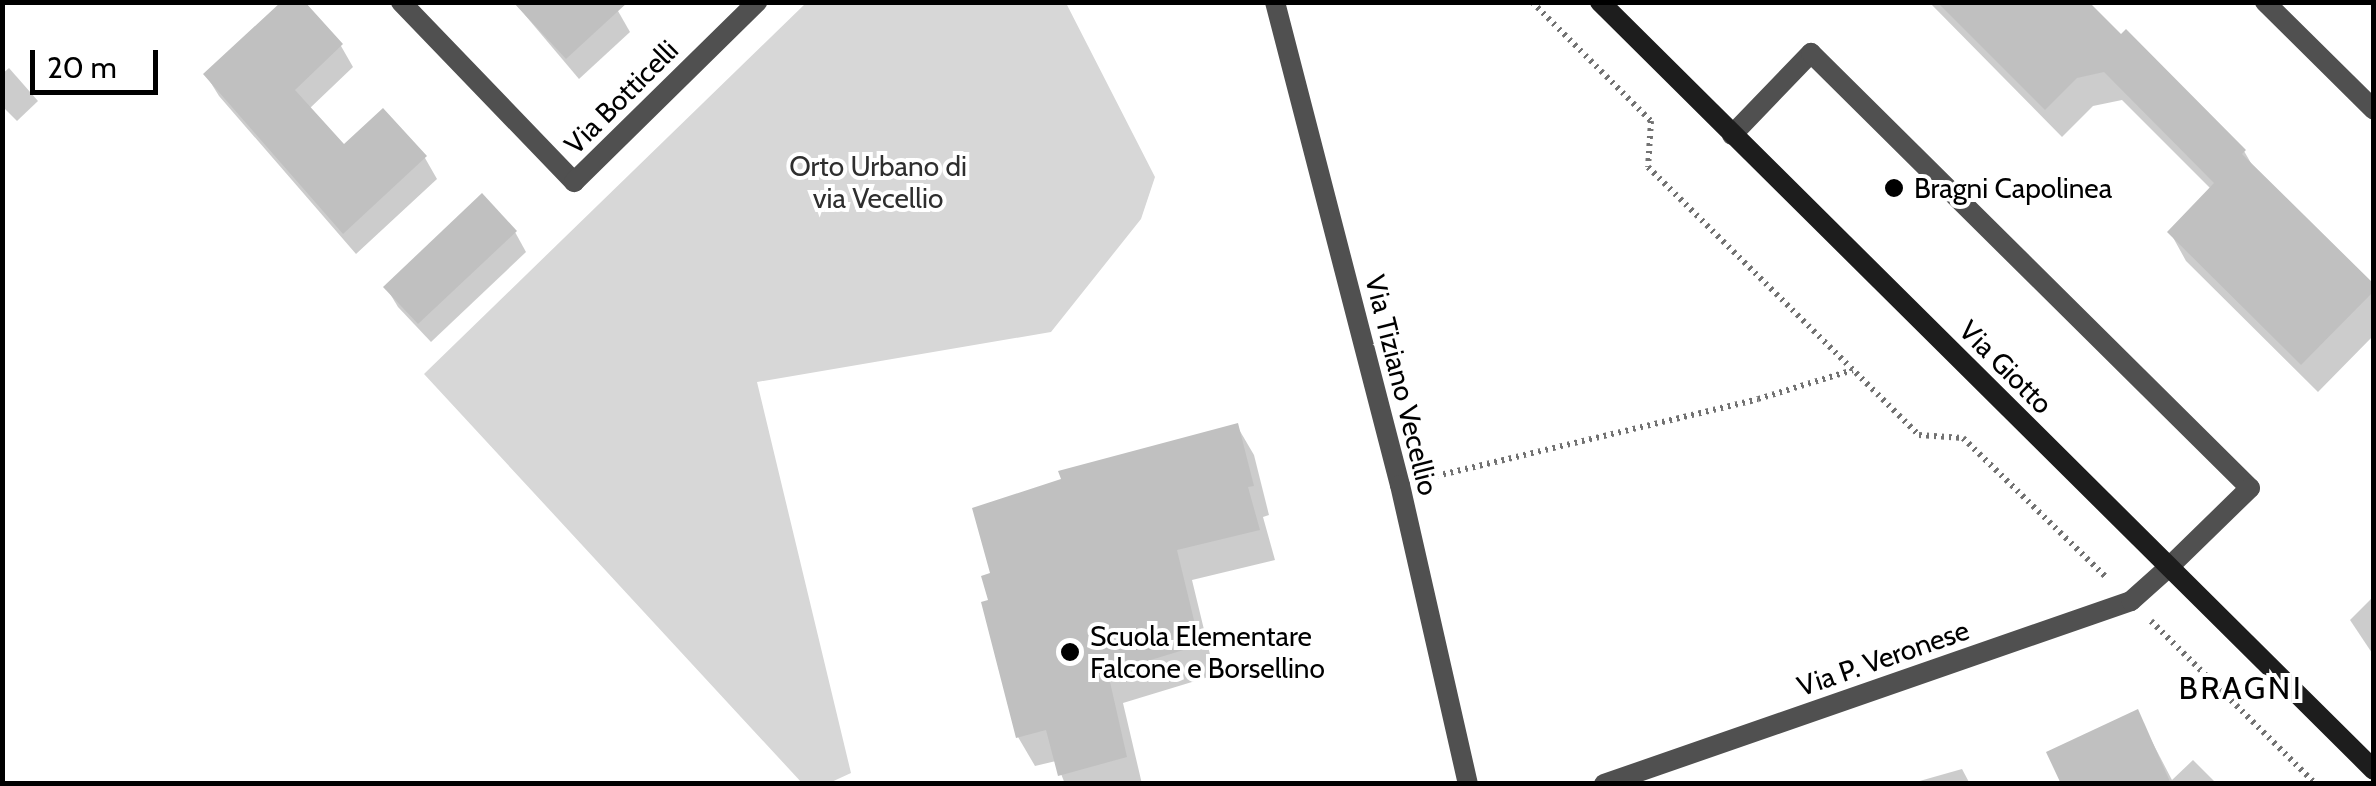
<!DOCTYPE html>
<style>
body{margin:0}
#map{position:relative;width:2376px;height:786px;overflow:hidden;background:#fff;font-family:Cabin,sans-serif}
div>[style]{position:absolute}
.green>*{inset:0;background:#d7d7d7}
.shadow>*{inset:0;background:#0003}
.building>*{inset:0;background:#c0c0c0}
.path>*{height:6px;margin-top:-3px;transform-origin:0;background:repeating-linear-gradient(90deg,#727272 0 2.5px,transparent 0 7.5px)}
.lane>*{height:20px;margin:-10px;padding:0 10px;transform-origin:10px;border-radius:10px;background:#505050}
.street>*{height:20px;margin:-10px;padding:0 10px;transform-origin:10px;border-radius:10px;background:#505050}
.secondary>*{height:20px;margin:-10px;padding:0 10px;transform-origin:10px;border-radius:10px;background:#1d1d1d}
.dots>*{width:28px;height:28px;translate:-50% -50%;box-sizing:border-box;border:5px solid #fff;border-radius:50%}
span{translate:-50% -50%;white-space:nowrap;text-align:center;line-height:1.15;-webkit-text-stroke:8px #fff;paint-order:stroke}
.street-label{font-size:28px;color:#000}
.park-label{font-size:28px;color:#2e2e2e}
.poi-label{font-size:28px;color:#000}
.left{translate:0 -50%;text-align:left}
.quarter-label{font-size:32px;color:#000;letter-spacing:2.5px}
.frame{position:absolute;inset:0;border:5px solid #000;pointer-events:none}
.scale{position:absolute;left:30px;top:50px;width:128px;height:45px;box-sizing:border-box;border:5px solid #000;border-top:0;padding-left:12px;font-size:30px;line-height:35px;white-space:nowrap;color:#000;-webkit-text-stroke:8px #fff;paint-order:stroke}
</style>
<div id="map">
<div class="green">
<div style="clip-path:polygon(806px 3px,1066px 3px,1155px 177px,1141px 219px,1051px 332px,757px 382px,851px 773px,827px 784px,802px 783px,424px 374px)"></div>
</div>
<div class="shadow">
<div style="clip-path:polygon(301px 2px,341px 46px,353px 67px,309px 109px,344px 148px,425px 158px,437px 179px,356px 254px,219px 96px,206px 75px)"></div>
<div style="clip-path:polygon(514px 2px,618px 11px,630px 32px,579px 79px)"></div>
<div style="clip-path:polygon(1929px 2px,2085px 2px,2244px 151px,2255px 170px,2374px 287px,2374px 335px,2318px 392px,2186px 261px,2170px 232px,2211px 189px,2122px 100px,2093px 106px,2062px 137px)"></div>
<div style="clip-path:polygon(9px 68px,38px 101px,17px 121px,2px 106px,2px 74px)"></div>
<div style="clip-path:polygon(515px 232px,526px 252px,431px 342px,398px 307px,386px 287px)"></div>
<div style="clip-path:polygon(1237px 426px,1254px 455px,1269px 515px,1263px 517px,1275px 560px,1192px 580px,1215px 675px,1123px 703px,1142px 784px,1065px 784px,1056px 761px,1035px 766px,1018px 737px)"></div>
<div style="clip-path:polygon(2374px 596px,2374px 656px,2350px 620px)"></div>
<div style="clip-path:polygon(2137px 713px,2172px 780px,2193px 760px,2217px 784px,2063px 784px)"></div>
<div style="clip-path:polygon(1962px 769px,1970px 784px,1909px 784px)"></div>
</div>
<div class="building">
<div style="clip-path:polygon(281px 2px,305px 2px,343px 44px,295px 90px,344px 144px,383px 108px,427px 156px,343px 234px,203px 74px)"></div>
<div style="clip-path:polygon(513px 2px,628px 2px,566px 59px)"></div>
<div style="clip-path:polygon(1937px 2px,2089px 2px,2121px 34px,2126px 29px,2246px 150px,2242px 154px,2374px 284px,2374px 291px,2301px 365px,2167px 232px,2214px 183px,2104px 72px,2077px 78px,2045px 110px)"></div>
<div style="clip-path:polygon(482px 193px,517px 231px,418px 324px,383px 287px)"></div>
<div style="clip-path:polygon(1238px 423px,1254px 486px,1248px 487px,1260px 530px,1177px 550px,1200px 645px,1108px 673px,1127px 757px,1058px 776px,1046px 730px,1016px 738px,981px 602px,988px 600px,981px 576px,990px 573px,972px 508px,1061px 479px,1058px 471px)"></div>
<div style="clip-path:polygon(2138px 709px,2171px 784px,2061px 784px,2046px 752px)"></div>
</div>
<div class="path">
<div style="left:1532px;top:2px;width:168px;rotate:45deg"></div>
<div style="left:1651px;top:121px;width:46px;rotate:93.7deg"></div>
<div style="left:1648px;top:167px;width:381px;rotate:44.7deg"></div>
<div style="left:1919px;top:435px;width:44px;rotate:3.9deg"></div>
<div style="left:1963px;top:438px;width:199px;rotate:44.2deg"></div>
<div style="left:1436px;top:476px;width:331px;rotate:-13.4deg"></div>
<div style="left:1758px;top:399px;width:99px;rotate:-17deg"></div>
<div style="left:2151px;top:621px;width:232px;rotate:44.7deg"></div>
</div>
<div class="lane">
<div style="left:1732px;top:135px;width:114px;rotate:-46.1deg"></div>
<div style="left:1811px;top:53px;width:618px;rotate:44.74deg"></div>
<div style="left:2250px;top:488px;width:113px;rotate:135.7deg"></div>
</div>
<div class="street">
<div style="left:401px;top:2px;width:250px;rotate:46.1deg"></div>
<div style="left:574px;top:182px;width:257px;rotate:-44.5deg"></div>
<div style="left:1275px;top:2px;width:499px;rotate:75.5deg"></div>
<div style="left:1400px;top:485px;width:307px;rotate:77.2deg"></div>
<div style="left:2265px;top:2px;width:153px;rotate:44.7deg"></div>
<div style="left:1604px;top:784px;width:558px;rotate:-19.15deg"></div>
<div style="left:2131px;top:601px;width:51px;rotate:-41.8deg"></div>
</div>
<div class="secondary">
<div style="left:1600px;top:2px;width:1090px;rotate:44.78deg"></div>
</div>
<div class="dots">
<div style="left:1894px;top:188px;background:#000"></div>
<div style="left:1070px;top:652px;background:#000"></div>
</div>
<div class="street-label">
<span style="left:621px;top:97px;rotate:-45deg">Via Botticelli</span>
<span style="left:2006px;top:367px;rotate:45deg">Via Giotto</span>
<span style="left:1402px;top:385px;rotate:76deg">Via Tiziano Vecellio</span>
<span style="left:1883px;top:658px;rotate:-19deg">Via P. Veronese</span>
</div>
<div class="park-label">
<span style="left:878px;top:182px">Orto Urbano di<br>via Vecellio</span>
</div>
<div class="poi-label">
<span class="left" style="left:1914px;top:188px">Bragni Capolinea</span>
<span class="left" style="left:1090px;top:652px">Scuola Elementare<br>Falcone e Borsellino</span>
</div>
<div class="quarter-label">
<span style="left:2241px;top:688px">BRAGNI</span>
</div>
<div class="frame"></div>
<div class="scale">20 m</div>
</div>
